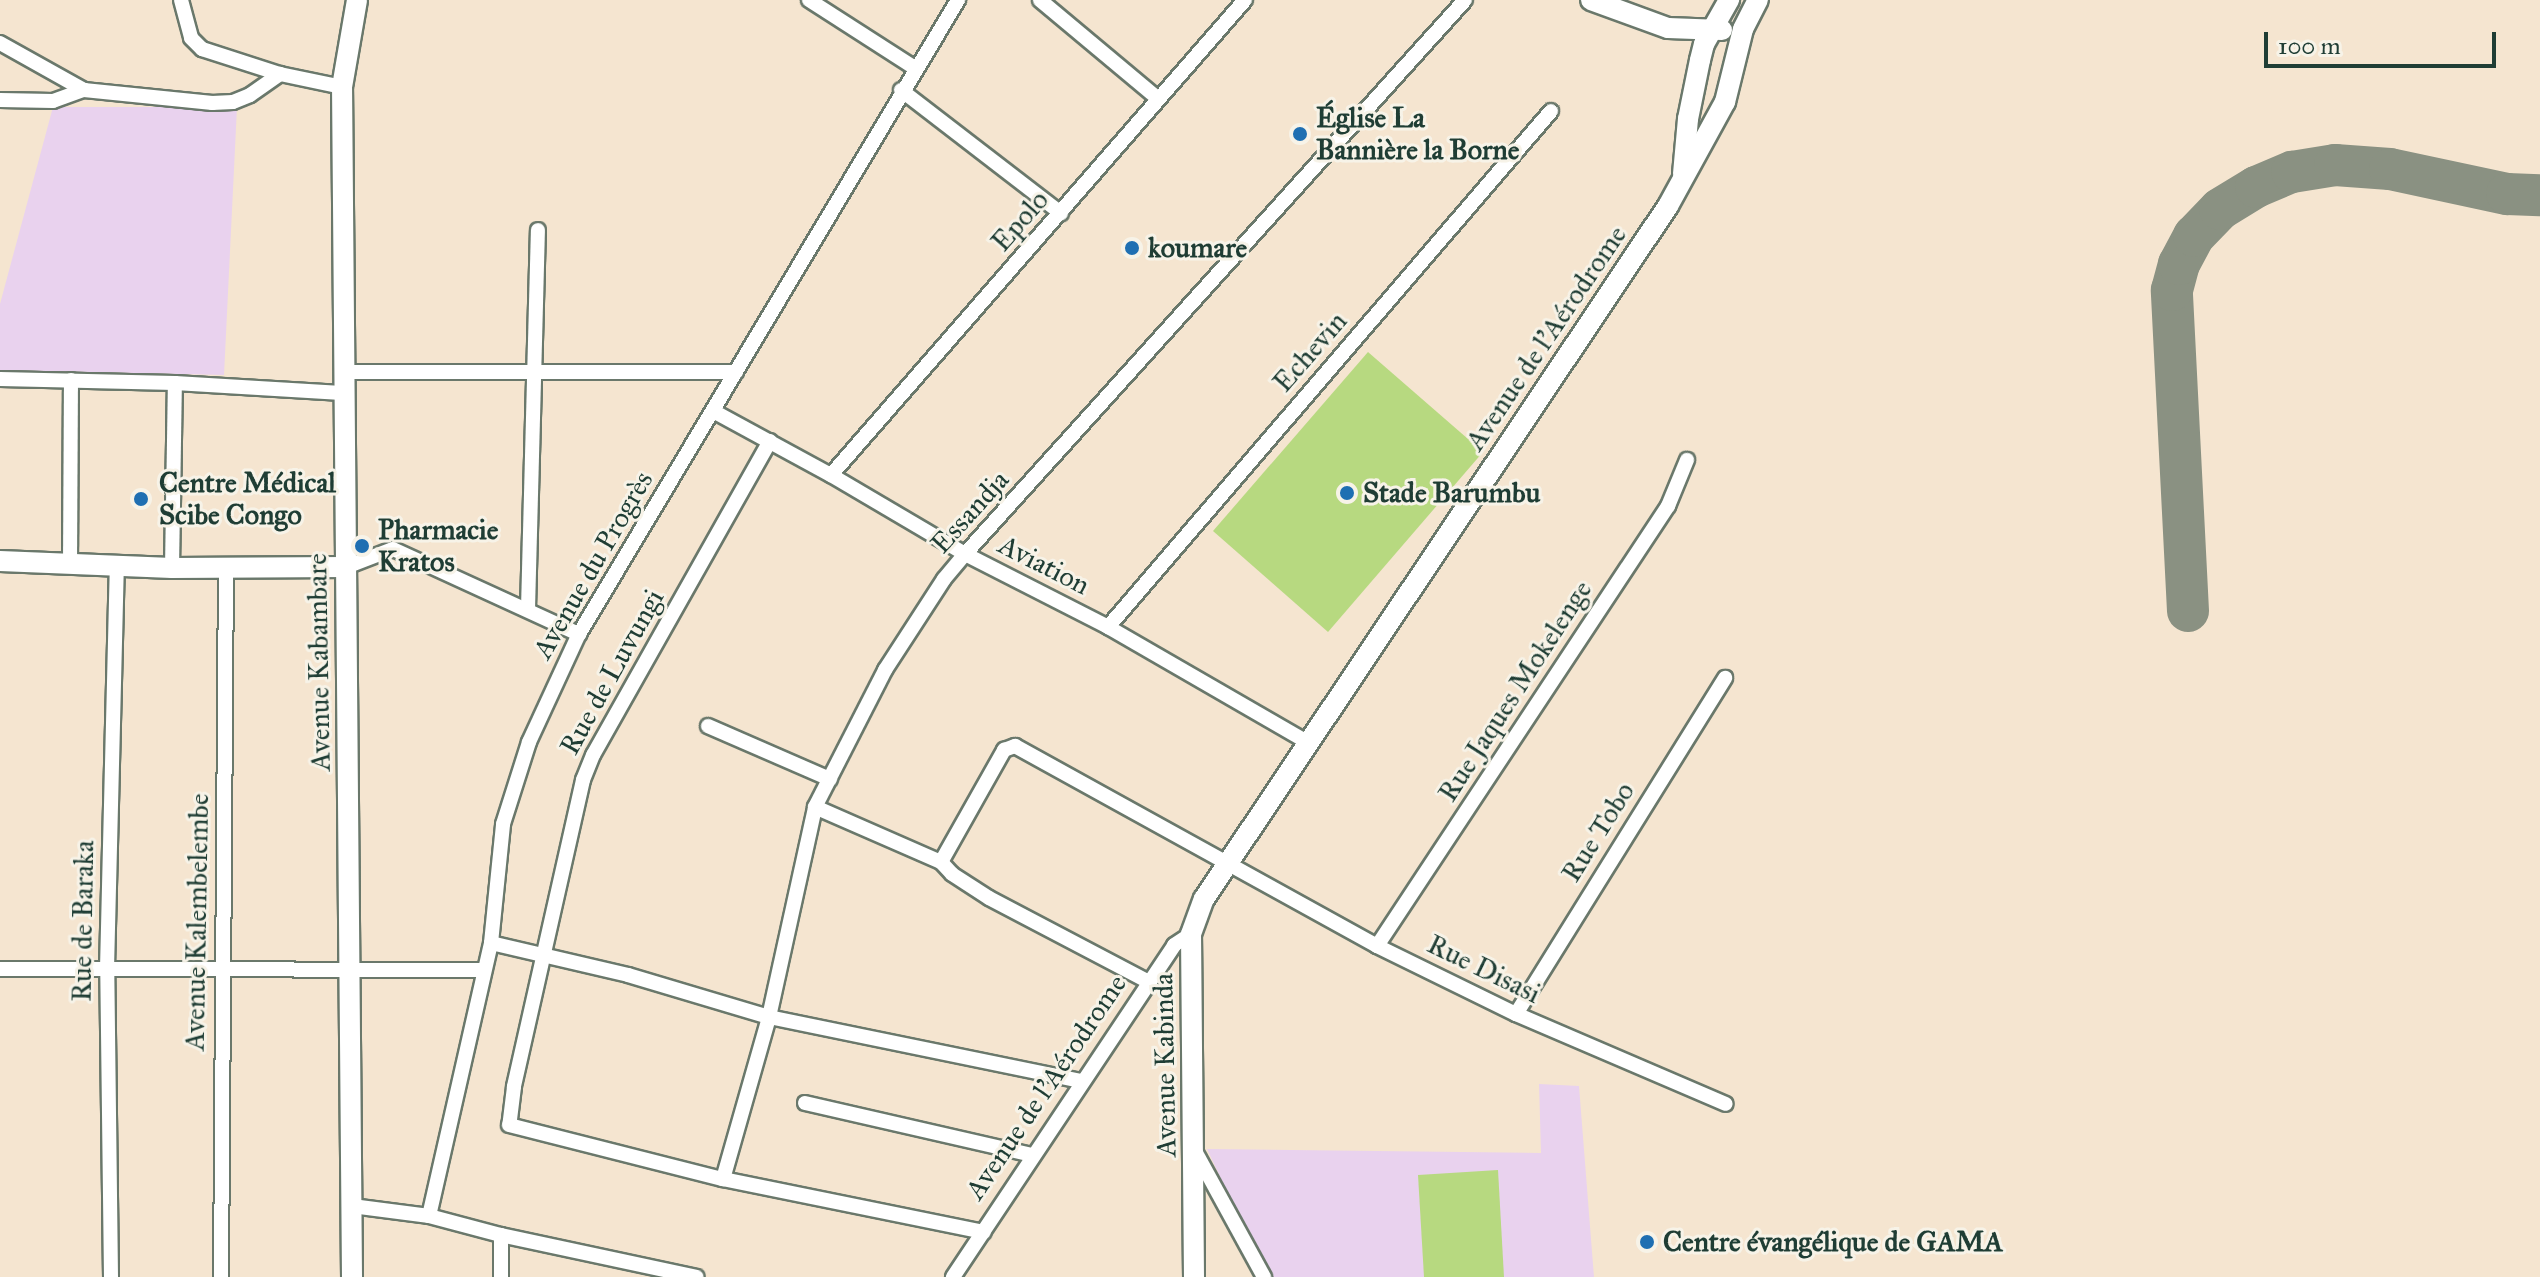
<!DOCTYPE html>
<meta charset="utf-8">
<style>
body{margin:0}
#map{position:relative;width:2540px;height:1277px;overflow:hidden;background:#f5e5d0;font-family:"IM FELL Great Primer",serif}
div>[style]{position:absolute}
.built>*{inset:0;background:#e9d2ee}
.green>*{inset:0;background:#b7d980}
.taxiway>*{height:42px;margin:-21px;padding:0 21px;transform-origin:21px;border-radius:21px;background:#8a9182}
.roads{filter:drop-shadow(2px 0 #6a786b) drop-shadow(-2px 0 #6a786b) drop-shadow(0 2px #6a786b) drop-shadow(0 -2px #6a786b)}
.street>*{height:14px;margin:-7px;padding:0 7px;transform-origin:7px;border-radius:7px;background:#fff}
.secondary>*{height:20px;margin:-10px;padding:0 10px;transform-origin:10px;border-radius:10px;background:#fff}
.dots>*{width:22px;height:22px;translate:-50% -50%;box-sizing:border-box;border:4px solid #f7f3e8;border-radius:50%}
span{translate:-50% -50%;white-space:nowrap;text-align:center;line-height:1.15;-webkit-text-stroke:6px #f7f3e8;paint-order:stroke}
.poi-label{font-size:28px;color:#1f3d34;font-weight:700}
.left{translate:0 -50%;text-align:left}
.street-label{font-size:28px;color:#1f3d34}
.scale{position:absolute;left:2264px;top:32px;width:232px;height:36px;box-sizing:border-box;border:4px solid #1f3d34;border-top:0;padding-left:10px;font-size:24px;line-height:28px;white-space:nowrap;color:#1f3d34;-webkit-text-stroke:6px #f7f3e8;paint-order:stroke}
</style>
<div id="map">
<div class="built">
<div style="clip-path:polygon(53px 107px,237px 107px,224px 375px,0 370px,0 304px)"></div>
<div style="clip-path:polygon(1539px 1084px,1579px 1086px,1594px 1277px,1267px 1277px,1207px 1149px,1541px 1153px)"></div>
</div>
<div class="green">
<div style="clip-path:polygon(1368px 352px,1483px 452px,1328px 632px,1213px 531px)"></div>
<div style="clip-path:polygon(1498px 1170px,1504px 1277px,1424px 1277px,1418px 1175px)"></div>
</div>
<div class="taxiway">
<div style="left:2188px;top:611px;width:321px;rotate:-92.9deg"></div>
<div style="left:2172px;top:290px;width:27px;rotate:-75deg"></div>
<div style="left:2179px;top:264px;width:32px;rotate:-62deg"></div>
<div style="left:2194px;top:236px;width:37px;rotate:-46deg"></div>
<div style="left:2220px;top:209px;width:42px;rotate:-31.4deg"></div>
<div style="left:2256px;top:187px;width:39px;rotate:-23deg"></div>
<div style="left:2292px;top:172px;width:44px;rotate:-9.2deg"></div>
<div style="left:2335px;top:165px;width:55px;rotate:4.2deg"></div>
<div style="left:2390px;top:169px;width:120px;rotate:12.1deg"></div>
<div style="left:2507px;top:194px;width:33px;rotate:2deg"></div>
</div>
<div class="roads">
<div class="street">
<div style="left:181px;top:0;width:39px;rotate:75deg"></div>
<div style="left:191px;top:38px;width:16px;rotate:45deg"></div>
<div style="left:202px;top:49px;width:82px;rotate:17.8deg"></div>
<div style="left:280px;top:74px;width:63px;rotate:11.8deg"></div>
<div style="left:809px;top:0;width:126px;rotate:32.7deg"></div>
<div style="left:1040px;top:0;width:153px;rotate:39.9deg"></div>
<div style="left:0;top:43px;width:96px;rotate:29.2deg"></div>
<div style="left:84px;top:90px;width:129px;rotate:5.8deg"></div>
<div style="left:212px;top:103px;width:21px;rotate:-3deg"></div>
<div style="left:233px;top:102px;width:18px;rotate:-22deg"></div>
<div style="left:250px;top:95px;width:37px;rotate:-35deg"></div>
<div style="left:901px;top:90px;width:202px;rotate:37.6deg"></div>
<div style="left:0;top:100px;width:53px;rotate:1.1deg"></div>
<div style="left:53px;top:101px;width:33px;rotate:-20deg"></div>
<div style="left:343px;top:372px;width:393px"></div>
<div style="left:0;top:379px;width:175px;rotate:1.3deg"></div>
<div style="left:175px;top:383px;width:167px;rotate:3.4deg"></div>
<div style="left:713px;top:411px;width:134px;rotate:28.5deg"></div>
<div style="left:831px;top:475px;width:156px;rotate:30.5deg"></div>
<div style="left:965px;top:554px;width:161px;rotate:27deg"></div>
<div style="left:1108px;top:627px;width:232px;rotate:30deg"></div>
<div style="left:770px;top:441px;width:360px;rotate:119.4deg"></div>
<div style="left:593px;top:755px;width:27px;rotate:112deg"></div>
<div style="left:583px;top:780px;width:315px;rotate:102.7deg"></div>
<div style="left:514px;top:1087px;width:38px;rotate:97deg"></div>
<div style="left:509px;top:1125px;width:221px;rotate:14.2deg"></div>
<div style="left:723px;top:1179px;width:266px;rotate:11.5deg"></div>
<div style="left:831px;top:475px;width:630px;rotate:-48.93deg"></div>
<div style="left:70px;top:565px;width:185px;rotate:-89.7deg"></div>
<div style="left:346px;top:567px;width:50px;rotate:-21deg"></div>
<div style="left:393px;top:549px;width:205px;rotate:24.6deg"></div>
<div style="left:172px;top:568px;width:185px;rotate:-89.1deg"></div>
<div style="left:528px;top:609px;width:379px;rotate:-88.5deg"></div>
<div style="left:1108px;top:627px;width:680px;rotate:-49.35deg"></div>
<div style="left:708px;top:726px;width:133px;rotate:23.5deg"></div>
<div style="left:815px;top:807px;width:137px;rotate:23.6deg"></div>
<div style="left:941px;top:862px;width:16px;rotate:47deg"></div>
<div style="left:952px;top:874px;width:44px;rotate:33deg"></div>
<div style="left:989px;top:898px;width:181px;rotate:27.7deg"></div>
<div style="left:941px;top:862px;width:129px;rotate:-60.6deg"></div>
<div style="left:1004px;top:750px;width:12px;rotate:-20deg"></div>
<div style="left:1015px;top:746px;width:414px;rotate:28.9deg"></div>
<div style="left:1377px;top:946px;width:155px;rotate:26.1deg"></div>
<div style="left:1516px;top:1014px;width:228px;rotate:23.2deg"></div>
<div style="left:491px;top:943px;width:141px;rotate:13.1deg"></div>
<div style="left:628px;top:975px;width:147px;rotate:16.6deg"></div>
<div style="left:769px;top:1017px;width:319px;rotate:11.6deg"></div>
<div style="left:1377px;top:946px;width:528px;rotate:-56.52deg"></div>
<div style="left:1668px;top:506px;width:50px;rotate:-67.6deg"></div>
<div style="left:0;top:969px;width:484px;rotate:0.1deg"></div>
<div style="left:1516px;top:1014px;width:396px;rotate:-58.1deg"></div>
<div style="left:805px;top:1103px;width:233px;rotate:12.9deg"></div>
<div style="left:1195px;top:1151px;width:144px;rotate:61.3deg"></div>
<div style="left:723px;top:1179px;width:168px;rotate:-74.1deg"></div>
<div style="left:769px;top:1017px;width:215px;rotate:-77.6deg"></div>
<div style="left:815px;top:807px;width:154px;rotate:-62.9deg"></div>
<div style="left:885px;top:670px;width:108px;rotate:-57deg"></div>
<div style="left:944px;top:579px;width:33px;rotate:-50deg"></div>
<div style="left:965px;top:554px;width:746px;rotate:-47.93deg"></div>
<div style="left:352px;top:1206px;width:78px;rotate:7.4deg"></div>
<div style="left:429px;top:1216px;width:74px;rotate:14.8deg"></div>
<div style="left:501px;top:1235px;width:200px;rotate:12.1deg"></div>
<div style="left:429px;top:1216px;width:280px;rotate:-77.2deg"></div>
<div style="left:491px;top:943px;width:120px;rotate:-84.2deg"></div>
<div style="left:503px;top:824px;width:86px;rotate:-72.4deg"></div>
<div style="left:529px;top:742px;width:119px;rotate:-65.2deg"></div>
<div style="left:579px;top:634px;width:739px;rotate:-59.13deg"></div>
<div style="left:501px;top:1235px;width:42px;rotate:90deg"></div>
<div style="left:111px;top:1277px;width:308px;rotate:-90.7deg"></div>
<div style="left:107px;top:969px;width:403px;rotate:-88.6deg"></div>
<div style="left:221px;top:1277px;width:710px;rotate:-89.6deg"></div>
<div style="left:953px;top:1277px;width:399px;rotate:-56.3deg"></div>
<div style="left:1174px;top:945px;width:20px;rotate:-33deg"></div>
</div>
<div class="secondary">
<div style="left:1591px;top:0;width:82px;rotate:20deg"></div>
<div style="left:1668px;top:28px;width:54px;rotate:2.1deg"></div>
<div style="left:1683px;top:174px;width:55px;rotate:-84.8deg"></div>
<div style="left:1688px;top:119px;width:60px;rotate:-78.5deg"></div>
<div style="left:1700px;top:60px;width:16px;rotate:-76deg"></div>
<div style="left:1704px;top:44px;width:51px;rotate:-60.4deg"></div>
<div style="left:0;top:561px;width:172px;rotate:2.3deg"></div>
<div style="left:172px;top:568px;width:174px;rotate:-0.3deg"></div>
<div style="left:352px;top:1277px;width:1190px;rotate:-90.48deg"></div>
<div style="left:342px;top:87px;width:88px;rotate:-80.2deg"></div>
<div style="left:1194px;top:1277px;width:343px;rotate:-90.5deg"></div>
<div style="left:1191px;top:934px;width:37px;rotate:-70deg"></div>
<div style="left:1204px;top:899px;width:834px;rotate:-56.2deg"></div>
<div style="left:1668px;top:206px;width:119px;rotate:-61.3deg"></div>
<div style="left:1725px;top:102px;width:75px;rotate:-76.1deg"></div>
<div style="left:1743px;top:29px;width:33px;rotate:-63deg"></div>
</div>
</div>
<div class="dots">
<div style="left:1300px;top:134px;background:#1f6fb2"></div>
<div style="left:1132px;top:248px;background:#1f6fb2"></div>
<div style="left:1347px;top:493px;background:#1f6fb2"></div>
<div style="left:141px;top:499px;background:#1f6fb2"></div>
<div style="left:362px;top:546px;background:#1f6fb2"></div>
<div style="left:1647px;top:1242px;background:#1f6fb2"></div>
</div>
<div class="poi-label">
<span class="left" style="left:1316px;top:134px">Église La<br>Bannière la Borne</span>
<span class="left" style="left:1148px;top:248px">koumare</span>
<span class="left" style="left:159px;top:499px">Centre Médical<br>Scibe Congo</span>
<span class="left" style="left:1363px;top:493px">Stade Barumbu</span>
<span class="left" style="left:378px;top:546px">Pharmacie<br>Kratos</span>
<span class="left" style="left:1663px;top:1242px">Centre évangélique de GAMA</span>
</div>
<div class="street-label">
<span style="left:1020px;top:221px;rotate:-49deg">Epolo</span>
<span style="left:1546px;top:338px;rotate:-56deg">Avenue de l’Aérodrome</span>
<span style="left:1310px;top:352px;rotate:-49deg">Echevin</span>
<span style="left:970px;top:512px;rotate:-48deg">Essandja</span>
<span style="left:593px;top:565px;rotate:-60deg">Avenue du Progrès</span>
<span style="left:1044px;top:565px;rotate:27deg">Aviation</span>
<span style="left:319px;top:662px;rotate:-91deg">Avenue Kabambare</span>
<span style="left:612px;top:672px;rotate:-61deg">Rue de Luvungi</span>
<span style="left:1515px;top:691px;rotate:-57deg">Rue Jaques Mokelenge</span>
<span style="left:1598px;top:832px;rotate:-58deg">Rue Tobo</span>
<span style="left:83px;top:921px;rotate:-89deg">Rue de Baraka</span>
<span style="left:197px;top:922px;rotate:-89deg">Avenue Kalembelembe</span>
<span style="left:1484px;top:969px;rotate:26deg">Rue Disasi</span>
<span style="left:1165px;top:1065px;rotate:-91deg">Avenue Kabinda</span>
<span style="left:1046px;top:1087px;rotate:-56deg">Avenue de l’Aérodrome</span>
</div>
<div class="scale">100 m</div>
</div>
